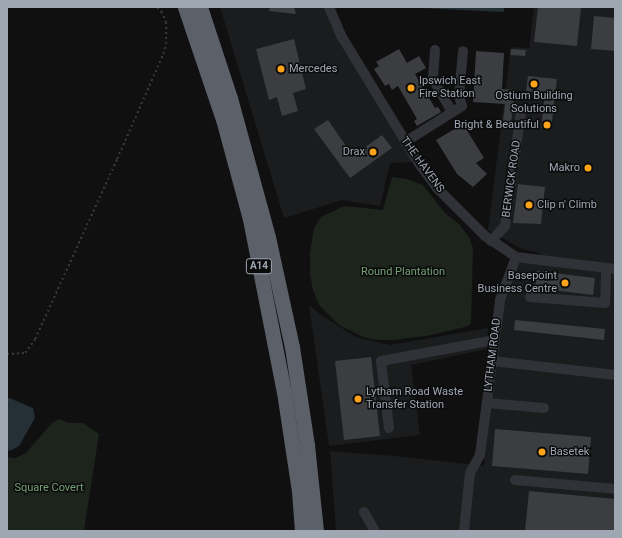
<!DOCTYPE html>
<style>
body{margin:0}
#map{position:relative;width:622px;height:538px;overflow:hidden;background:#101011;font-family:Roboto,sans-serif}
div>[style]{position:absolute}
.built>*{inset:0;background:#1b1c1e}
.green>*{inset:0;background:#1c241c}
.water>*{inset:0;background:#252f36}
.building>*{inset:0;background:#3b3d41}
.path>*{height:1.5px;margin-top:-0.75px;transform-origin:0;background:repeating-linear-gradient(90deg,#36393e 0 2px,transparent 0 5px)}
.minor>*{height:10px;margin:-5px;padding:0 5px;transform-origin:5px;border-radius:5px;background:#303237}
.highway>*{height:15px;margin:-7.5px;padding:0 7.5px;transform-origin:7.5px;border-radius:7.5px;background:#5c6068}
.dots>*{width:11px;height:11px;translate:-50% -50%;box-sizing:border-box;border:2px solid #0b0b0c;border-radius:50%}
span{translate:-50% -50%;white-space:nowrap;text-align:center;line-height:1.15;-webkit-text-stroke:3px #0b0b0c;paint-order:stroke}
.shield-label span{padding:1px 3px;background:#0b0b0c;border:1px solid;border-radius:3px;-webkit-text-stroke-width:0}
.shield-label{font-size:10px;color:#9fa7b3;font-weight:700}
.poi-label{font-size:11px;color:#9fa7b3}
.left{translate:0 -50%;text-align:left}
.right{translate:-100% -50%;text-align:right}
.street-label{font-size:11px;color:#9fa7b3}
.park-label{font-size:11px;color:#74a174}
.frame{position:absolute;inset:0;border:8px solid #9fa7b3;pointer-events:none}
</style>
<div id="map">
<div class="built">
<div style="clip-path:polygon(220px 7px,329px 7px,418px 162px,390px 163px,380px 206px,342px 200px,284px 218px)"></div>
<div style="clip-path:polygon(534px 7px,615px 7px,615px 531px,336px 531px,330px 451px,394px 456px,484px 466px,491px 397px,502px 329px,497px 327px,516px 257px,539px 260px,540px 253px,522px 249px,488px 230px,511px 47px,529px 48px)"></div>
<div style="clip-path:polygon(309px 305px,321px 315px,356px 337px,390px 345px,488px 328px,487px 349px,411px 365px,420px 435px,329px 446px)"></div>
</div>
<div class="green">
<div style="clip-path:polygon(392px 177px,407px 179px,423px 185px,445px 213px,459px 224px,469px 237px,473px 248px,471px 324px,465px 327px,426px 336px,393px 340px,377px 340px,363px 337px,339px 325px,319px 305px,313px 290px,310px 274px,310px 253px,314px 228px,321px 217px,344px 206px,383px 210px)"></div>
<div style="clip-path:polygon(59px 419px,69px 423px,83px 423px,99px 434px,84px 531px,7px 531px,7px 457px,15px 458px,26px 453px,52px 423px)"></div>
</div>
<div class="water">
<div style="clip-path:polygon(400px 7px,504px 7px,504px 12px)"></div>
<div style="clip-path:polygon(7px 397px,33px 408px,35px 418px,19px 446px,10px 451px,7px 450px)"></div>
</div>
<div class="building">
<div style="clip-path:polygon(270px 7px,294px 7px,296px 14px,269px 11px)"></div>
<div style="clip-path:polygon(538px 7px,581px 7px,577px 46px,534px 42px)"></div>
<div style="clip-path:polygon(594px 16px,615px 18px,615px 51px,591px 49px)"></div>
<div style="clip-path:polygon(294px 39px,306px 89px,293px 93px,298px 111px,282px 116px,277px 97px,269px 100px,256px 49px)"></div>
<div style="clip-path:polygon(399px 49px,407px 63px,419px 56px,426px 68px,415px 74px,435px 108px,438px 107px,441px 112px,417px 126px,414px 121px,417px 119px,398px 86px,392px 90px,389px 84px,385px 86px,374px 69px,379px 66px,376px 62px)"></div>
<div style="clip-path:polygon(511px 49px,526px 50px,525px 56px,510px 55px)"></div>
<div style="clip-path:polygon(476px 51px,504px 53px,502px 89px,515px 90px,511px 122px,503px 121px,505px 104px,473px 102px)"></div>
<div style="clip-path:polygon(528px 76px,557px 79px,551px 129px,541px 128px,545px 93px,526px 91px)"></div>
<div style="clip-path:polygon(328px 120px,353px 156px,382px 135px,392px 148px,350px 178px,314px 129px)"></div>
<div style="clip-path:polygon(463px 124px,484px 158px,476px 163px,487px 174px,473px 187px,457px 174px,436px 140px)"></div>
<div style="clip-path:polygon(518px 184px,545px 187px,541px 224px,513px 223px)"></div>
<div style="clip-path:polygon(537px 271px,595px 278px,593px 295px,535px 288px)"></div>
<div style="clip-path:polygon(515px 320px,605px 329px,604px 340px,514px 330px)"></div>
<div style="clip-path:polygon(371px 357px,380px 436px,344px 440px,335px 361px)"></div>
<div style="clip-path:polygon(495px 429px,591px 437px,588px 474px,492px 466px)"></div>
<div style="clip-path:polygon(529px 491px,615px 499px,615px 531px,525px 531px)"></div>
</div>
<div class="path">
<div style="left:7px;top:354px;width:18px;rotate:-3deg"></div>
<div style="left:25px;top:353px;width:17px;rotate:-54deg"></div>
<div style="left:35px;top:339px;width:198px;rotate:-65.5deg"></div>
<div style="left:117px;top:159px;width:115px;rotate:-66.3deg"></div>
<div style="left:163px;top:54px;width:10px;rotate:-73deg"></div>
<div style="left:166px;top:44px;width:21px;rotate:-90deg"></div>
<div style="left:166px;top:23px;width:11px;rotate:-112deg"></div>
<div style="left:162px;top:13px;width:8px;rotate:-135deg"></div>
</div>
<div class="minor">
<div style="left:329px;top:7px;width:33px;rotate:67deg"></div>
<div style="left:342px;top:37px;width:146px;rotate:58.7deg"></div>
<div style="left:418px;top:162px;width:32px;rotate:54deg"></div>
<div style="left:437px;top:188px;width:68px;rotate:45deg"></div>
<div style="left:485px;top:236px;width:37px;rotate:34deg"></div>
<div style="left:516px;top:257px;width:100px;rotate:6.9deg"></div>
<div style="left:435px;top:50px;width:29px;rotate:94deg"></div>
<div style="left:433px;top:79px;width:38px;rotate:60deg"></div>
<div style="left:405px;top:142px;width:67px;rotate:-32.3deg"></div>
<div style="left:462px;top:106px;width:10px;rotate:-107deg"></div>
<div style="left:459px;top:96px;width:45px;rotate:-84.9deg"></div>
<div style="left:491px;top:241px;width:21px;rotate:-47deg"></div>
<div style="left:505px;top:226px;width:115px;rotate:-82deg"></div>
<div style="left:530px;top:297px;width:75px;rotate:4.6deg"></div>
<div style="left:605px;top:303px;width:35px;rotate:-88deg"></div>
<div style="left:493px;top:361px;width:123px;rotate:6.5deg"></div>
<div style="left:487px;top:403px;width:57px;rotate:5deg"></div>
<div style="left:389px;top:428px;width:67px;rotate:-96.8deg"></div>
<div style="left:381px;top:361px;width:115px;rotate:-10.5deg"></div>
<div style="left:515px;top:480px;width:100px;rotate:5.1deg"></div>
<div style="left:364px;top:512px;width:22px;rotate:60deg"></div>
<div style="left:464px;top:531px;width:58px;rotate:-84.1deg"></div>
<div style="left:470px;top:473px;width:21px;rotate:-61deg"></div>
<div style="left:480px;top:455px;width:156px;rotate:-82.6deg"></div>
<div style="left:500px;top:300px;width:46px;rotate:-69.6deg"></div>
</div>
<div class="highway">
<div style="left:185px;top:7px;width:118px;rotate:71.3deg"></div>
<div style="left:223px;top:119px;width:104px;rotate:74.9deg"></div>
<div style="left:250px;top:219px;width:176px;rotate:78.9deg"></div>
<div style="left:284px;top:392px;width:100px;rotate:81.4deg"></div>
<div style="left:299px;top:491px;width:40px;rotate:85.7deg"></div>
<div style="left:200px;top:7px;width:96px;rotate:71.8deg"></div>
<div style="left:230px;top:98px;width:144px;rotate:74.7deg"></div>
<div style="left:268px;top:237px;width:113px;rotate:77.7deg"></div>
<div style="left:292px;top:347px;width:99px;rotate:81.3deg"></div>
<div style="left:307px;top:445px;width:86px;rotate:84deg"></div>
</div>
<div class="dots">
<div style="left:281px;top:69px;background:#ffa41a"></div>
<div style="left:534px;top:84px;background:#ffa41a"></div>
<div style="left:411px;top:88px;background:#ffa41a"></div>
<div style="left:547px;top:125px;background:#ffa41a"></div>
<div style="left:373px;top:152px;background:#ffa41a"></div>
<div style="left:588px;top:168px;background:#ffa41a"></div>
<div style="left:529px;top:205px;background:#ffa41a"></div>
<div style="left:565px;top:283px;background:#ffa41a"></div>
<div style="left:358px;top:399px;background:#ffa41a"></div>
<div style="left:542px;top:452px;background:#ffa41a"></div>
</div>
<div class="shield-label">
<span style="left:259px;top:266px">A14</span>
</div>
<div class="poi-label">
<span class="left" style="left:289px;top:69px">Mercedes</span>
<span class="left" style="left:419px;top:88px">Ipswich East<br>Fire Station</span>
<span style="left:534px;top:103px">Ostium Building<br>Solutions</span>
<span class="right" style="left:539px;top:125px">Bright &amp; Beautiful</span>
<span class="right" style="left:365px;top:152px">Drax</span>
<span class="right" style="left:580px;top:168px">Makro</span>
<span class="left" style="left:537px;top:205px">Clip n' Climb</span>
<span class="right" style="left:557px;top:283px">Basepoint<br>Business Centre</span>
<span class="left" style="left:366px;top:399px">Lytham Road Waste<br>Transfer Station</span>
<span class="left" style="left:550px;top:452px">Basetek</span>
</div>
<div class="street-label">
<span style="left:422px;top:165px;rotate:54deg">THE HAVENS</span>
<span style="left:512px;top:179px;rotate:-82deg">BERWICK ROAD</span>
<span style="left:493px;top:355px;rotate:-83deg">LYTHAM ROAD</span>
</div>
<div class="park-label">
<span style="left:403px;top:272px">Round Plantation</span>
<span style="left:49px;top:488px">Square Covert</span>
</div>
<div class="frame"></div>
</div>
